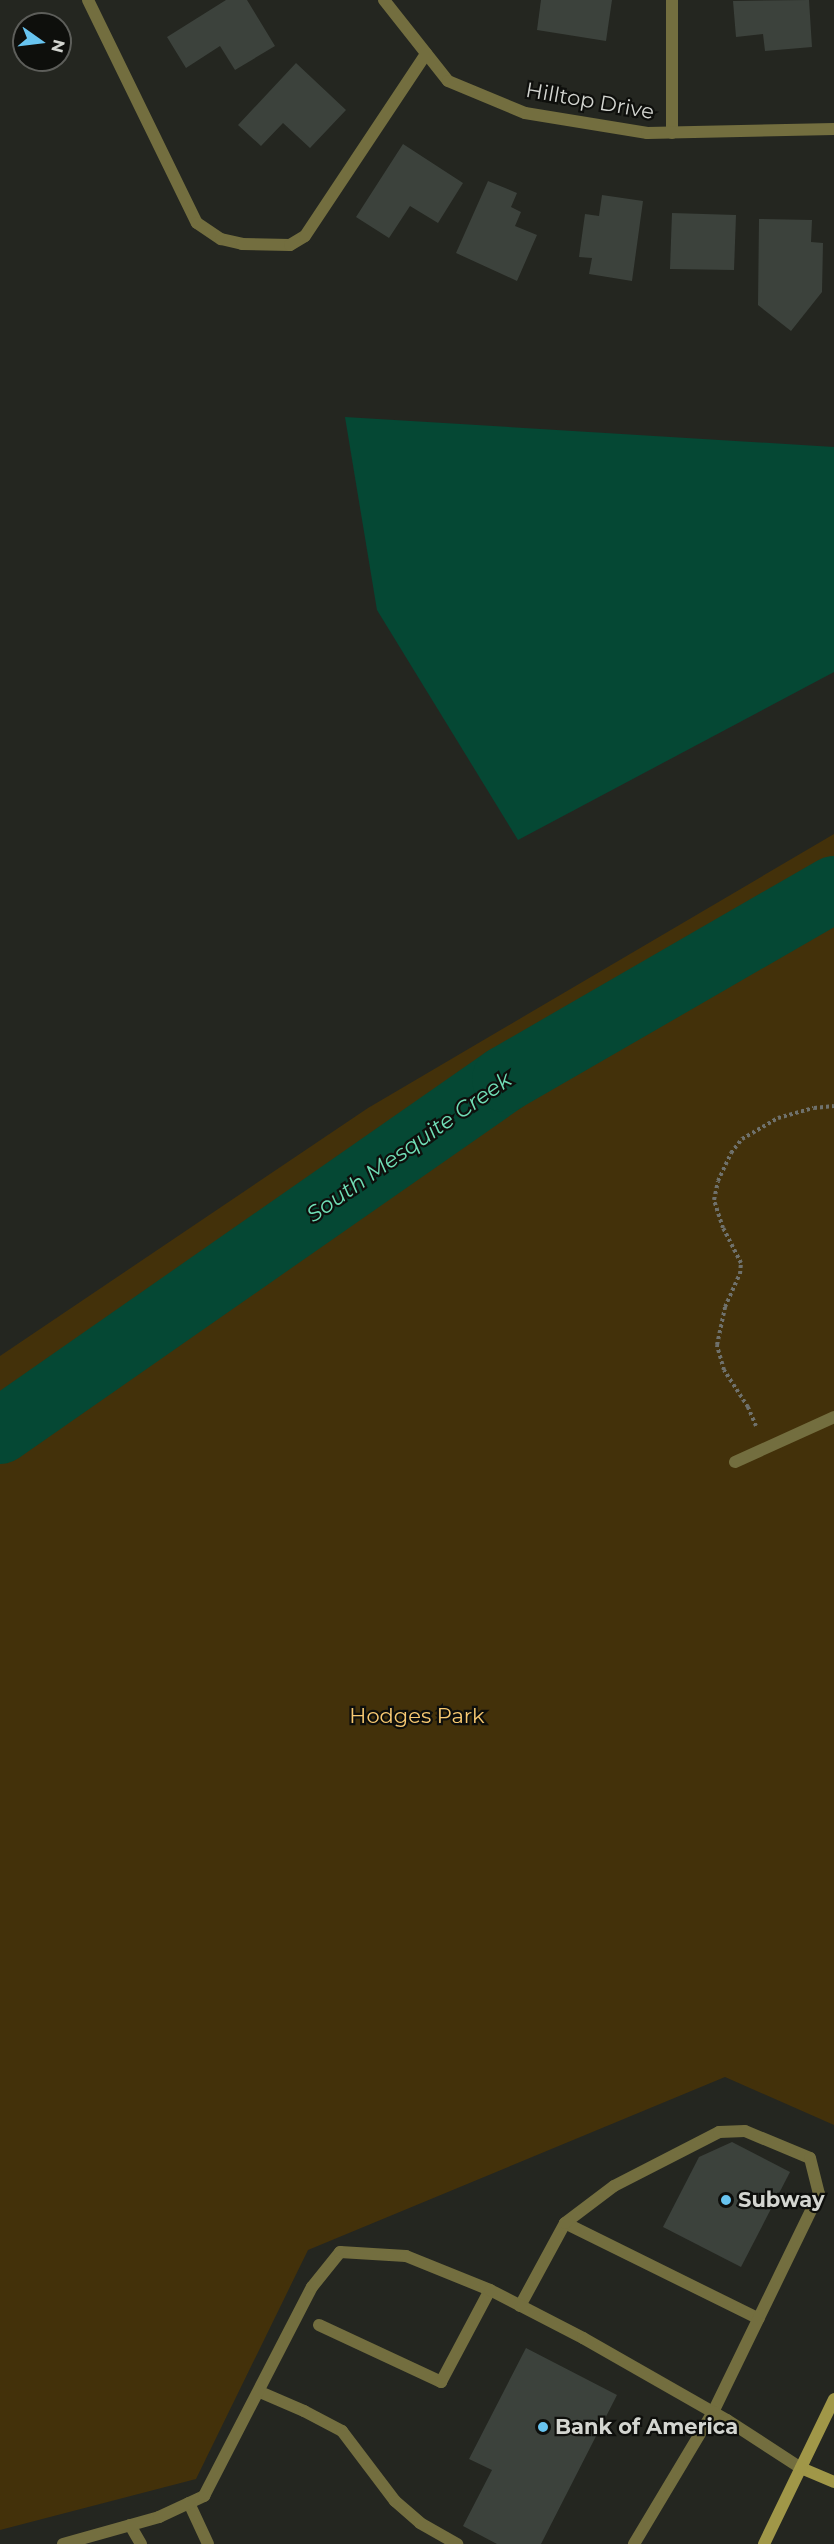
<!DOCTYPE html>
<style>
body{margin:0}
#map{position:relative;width:834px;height:2544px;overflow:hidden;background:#242620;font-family:Montserrat,sans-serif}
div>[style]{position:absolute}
.green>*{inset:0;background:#43310a}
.water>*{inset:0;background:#054834}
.river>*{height:66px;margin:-33px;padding:0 33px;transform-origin:33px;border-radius:33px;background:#054834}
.building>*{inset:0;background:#3c423c}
.path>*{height:4px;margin-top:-2px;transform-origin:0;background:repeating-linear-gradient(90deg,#6f716c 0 3px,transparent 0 6px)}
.lane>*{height:12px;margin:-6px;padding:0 6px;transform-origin:6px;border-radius:6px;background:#736e3f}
.street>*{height:12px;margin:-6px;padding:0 6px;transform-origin:6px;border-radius:6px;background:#736e3f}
.secondary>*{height:12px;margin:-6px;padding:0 6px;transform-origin:6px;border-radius:6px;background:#a09748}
.dots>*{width:16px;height:16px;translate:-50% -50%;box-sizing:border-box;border:3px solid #0e0f0c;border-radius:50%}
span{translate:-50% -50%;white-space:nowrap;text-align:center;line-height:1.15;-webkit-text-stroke:4.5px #0e0f0c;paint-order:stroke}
.street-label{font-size:21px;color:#d3d5d0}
.park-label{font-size:21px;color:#f9ca72}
.poi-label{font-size:21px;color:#d3d5d0;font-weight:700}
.left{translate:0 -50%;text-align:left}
.water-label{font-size:22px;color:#70deb6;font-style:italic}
.north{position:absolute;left:12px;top:12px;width:60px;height:60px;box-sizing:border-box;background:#0e0f0c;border:2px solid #5d5e5a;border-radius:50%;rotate:104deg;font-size:16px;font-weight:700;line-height:24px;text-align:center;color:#d3d5d0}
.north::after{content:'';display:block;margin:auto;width:21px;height:27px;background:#68c4f0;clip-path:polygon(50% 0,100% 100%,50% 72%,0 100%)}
</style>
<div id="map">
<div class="green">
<div style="clip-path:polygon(834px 834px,834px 2125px,725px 2077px,308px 2250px,196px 2479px,0 2530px,0 1356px,368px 1108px)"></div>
</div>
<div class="water">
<div style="clip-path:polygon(345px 417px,834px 447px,834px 672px,518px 840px,377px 610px)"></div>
</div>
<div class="river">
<div style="left:0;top:1431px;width:616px;rotate:-34.88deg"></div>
<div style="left:505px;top:1079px;width:380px;rotate:-30deg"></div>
</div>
<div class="building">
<div style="clip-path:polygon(226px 0,247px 0,275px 46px,235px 70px,220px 46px,186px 68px,167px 37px)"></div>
<div style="clip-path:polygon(541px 0,612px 0,606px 41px,537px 30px)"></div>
<div style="clip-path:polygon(809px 0,812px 47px,765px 51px,763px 34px,736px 37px,733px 1px)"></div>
<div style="clip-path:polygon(296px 63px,346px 110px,310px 148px,283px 123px,261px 146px,238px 125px)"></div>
<div style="clip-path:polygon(403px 144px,463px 183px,438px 223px,410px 206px,389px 238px,356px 217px)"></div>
<div style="clip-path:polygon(488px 181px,517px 193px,511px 207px,521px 212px,515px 226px,537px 235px,517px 281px,456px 253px)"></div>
<div style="clip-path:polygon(602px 195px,643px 201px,632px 281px,589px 274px,592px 258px,579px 257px,585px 214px,599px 216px)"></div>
<div style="clip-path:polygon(672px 213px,736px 215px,734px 270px,670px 269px)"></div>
<div style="clip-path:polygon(759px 219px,812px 220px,811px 242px,823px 243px,822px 292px,791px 331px,758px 305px)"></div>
<div style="clip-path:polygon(732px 2142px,790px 2172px,741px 2267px,663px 2227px,699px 2157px)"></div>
<div style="clip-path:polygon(526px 2348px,617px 2395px,541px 2544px,497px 2544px,463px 2526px,492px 2470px,469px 2459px)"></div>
</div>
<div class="path">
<div style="left:756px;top:1426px;width:21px;rotate:-113deg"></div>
<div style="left:748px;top:1407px;width:44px;rotate:-123deg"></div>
<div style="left:724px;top:1370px;width:26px;rotate:-106deg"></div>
<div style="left:717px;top:1345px;width:39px;rotate:-78deg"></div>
<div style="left:725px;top:1307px;width:36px;rotate:-66deg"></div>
<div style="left:740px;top:1274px;width:11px;rotate:-85deg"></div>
<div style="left:741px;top:1263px;width:39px;rotate:-117deg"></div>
<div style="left:723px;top:1228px;width:29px;rotate:-108deg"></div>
<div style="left:714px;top:1200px;width:19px;rotate:-78deg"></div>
<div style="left:718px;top:1181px;width:31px;rotate:-65deg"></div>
<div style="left:731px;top:1153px;width:18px;rotate:-52deg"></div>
<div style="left:742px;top:1139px;width:42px;rotate:-30.3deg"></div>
<div style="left:778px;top:1118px;width:37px;rotate:-16deg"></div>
<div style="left:814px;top:1108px;width:20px;rotate:-6deg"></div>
</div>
<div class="lane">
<div style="left:88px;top:0;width:248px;rotate:64deg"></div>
<div style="left:197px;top:223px;width:29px;rotate:34deg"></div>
<div style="left:221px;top:239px;width:22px;rotate:13deg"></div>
<div style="left:242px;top:244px;width:48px;rotate:1.2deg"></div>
<div style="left:290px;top:245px;width:17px;rotate:-31deg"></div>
<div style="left:305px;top:236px;width:219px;rotate:-56.4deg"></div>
<div style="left:672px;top:0;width:133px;rotate:90deg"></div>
<div style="left:735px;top:1462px;width:109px;rotate:-24.4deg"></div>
<div style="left:565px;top:2223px;width:216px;rotate:26.3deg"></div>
<div style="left:520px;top:2306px;width:94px;rotate:-61.5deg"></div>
<div style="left:565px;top:2223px;width:61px;rotate:-37.1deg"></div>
<div style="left:614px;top:2186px;width:118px;rotate:-27.2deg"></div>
<div style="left:719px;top:2132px;width:26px;rotate:-2deg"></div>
<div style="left:745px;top:2131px;width:70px;rotate:22.6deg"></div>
<div style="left:810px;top:2158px;width:37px;rotate:76deg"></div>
<div style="left:819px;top:2194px;width:242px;rotate:115.9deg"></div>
<div style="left:713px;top:2412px;width:154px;rotate:120.9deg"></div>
<div style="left:319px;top:2325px;width:135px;rotate:25deg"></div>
<div style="left:441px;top:2382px;width:104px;rotate:-62deg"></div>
<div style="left:260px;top:2392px;width:48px;rotate:23.4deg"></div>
<div style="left:304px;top:2411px;width:43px;rotate:27.8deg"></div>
<div style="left:342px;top:2431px;width:88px;rotate:52.9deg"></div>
<div style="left:395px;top:2501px;width:33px;rotate:41deg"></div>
<div style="left:420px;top:2523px;width:43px;rotate:29.6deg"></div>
<div style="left:189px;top:2503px;width:45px;rotate:65.1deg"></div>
<div style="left:130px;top:2525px;width:22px;rotate:60deg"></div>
<div style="left:63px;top:2544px;width:100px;rotate:-15.7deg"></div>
<div style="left:159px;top:2517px;width:50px;rotate:-25deg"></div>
<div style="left:204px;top:2496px;width:235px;rotate:-62.7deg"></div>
<div style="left:312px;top:2287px;width:45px;rotate:-51.3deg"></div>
<div style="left:340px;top:2252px;width:66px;rotate:3.5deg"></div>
<div style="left:406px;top:2256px;width:91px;rotate:22deg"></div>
<div style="left:490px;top:2290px;width:105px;rotate:27.3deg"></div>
<div style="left:583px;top:2338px;width:166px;rotate:29.7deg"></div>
<div style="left:727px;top:2420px;width:88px;rotate:33deg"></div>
</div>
<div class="street">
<div style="left:384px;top:0;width:103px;rotate:51.7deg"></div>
<div style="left:448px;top:81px;width:83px;rotate:22.6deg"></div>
<div style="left:525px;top:113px;width:124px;rotate:9.3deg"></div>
<div style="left:647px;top:133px;width:187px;rotate:-1.2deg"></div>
</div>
<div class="secondary">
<div style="left:801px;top:2468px;width:36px;rotate:23deg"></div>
<div style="left:764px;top:2544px;width:161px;rotate:-64.2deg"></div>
</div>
<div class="dots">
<div style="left:726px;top:2200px;background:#68c4f0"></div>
<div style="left:543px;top:2427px;background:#68c4f0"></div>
</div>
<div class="street-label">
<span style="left:590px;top:101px;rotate:10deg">Hilltop Drive</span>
</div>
<div class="park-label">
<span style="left:417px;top:1716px">Hodges Park</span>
</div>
<div class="poi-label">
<span class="left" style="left:738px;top:2200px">Subway</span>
<span class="left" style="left:555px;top:2427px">Bank of America</span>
</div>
<div class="water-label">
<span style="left:409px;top:1147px;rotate:-35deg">South Mesquite Creek</span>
</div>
<div class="north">N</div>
</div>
